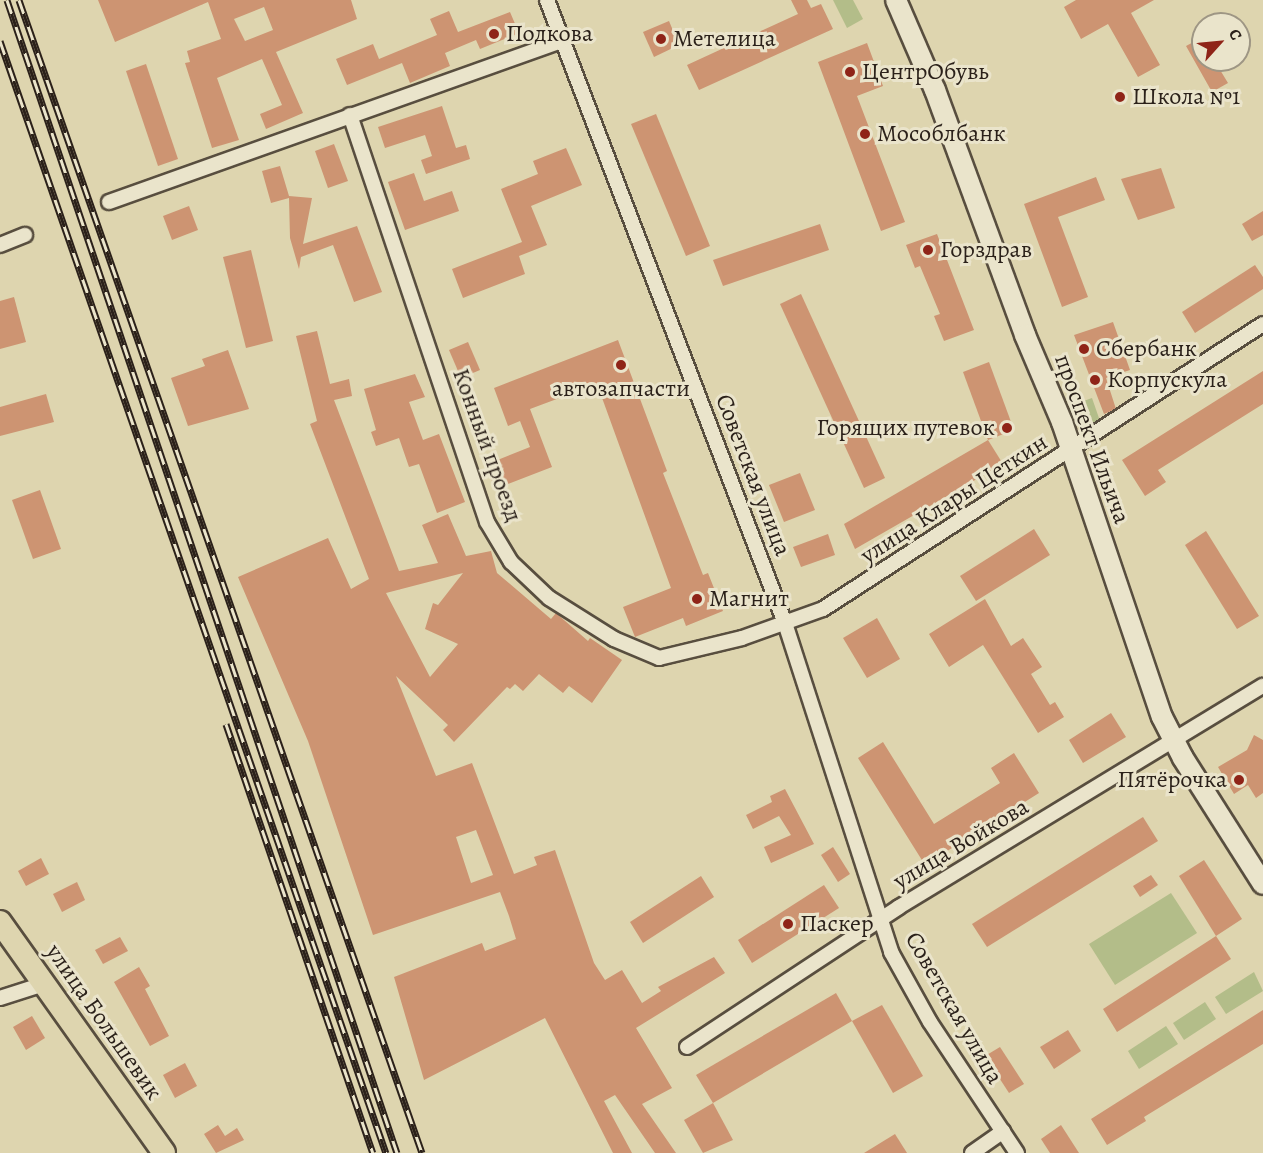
<!DOCTYPE html>
<meta charset="utf-8">
<style>
body{margin:0}
#map{position:relative;width:1263px;height:1153px;overflow:hidden;background:#ded5af;font-family:Alegreya,serif}
div>[style]{position:absolute}
.green>*{inset:0;background:#b3bd89}
.building>*{inset:0;background:#cd9472}
.roads{filter:drop-shadow(2px 0 #584e3f) drop-shadow(-2px 0 #584e3f) drop-shadow(0 2px #584e3f) drop-shadow(0 -2px #584e3f)}
.street>*{height:14px;margin:-7px;padding:0 7px;transform-origin:7px;border-radius:7px;background:#eae4cb}
.secondary>*{height:20px;margin:-10px;padding:0 10px;transform-origin:10px;border-radius:10px;background:#eae4cb}
.primary>*{height:22px;margin:-11px;padding:0 11px;transform-origin:11px;border-radius:11px;background:#ded5af}
.rail>*{height:7px;margin-top:-3.5px;transform-origin:0;background:repeating-linear-gradient(90deg,#eae4cb 0 14px,#2b211a 0 28px);box-sizing:border-box;border-block:2px solid #2b211a}
.dots>*{width:16px;height:16px;translate:-50% -50%;box-sizing:border-box;border:3px solid #eae4cb;border-radius:50%}
span{translate:-50% -50%;white-space:nowrap;text-align:center;line-height:1.15;-webkit-text-stroke:6px #eae4cb;paint-order:stroke}
.poi-label{font-size:24px;color:#2b211a}
.left{translate:0 -50%;text-align:left}
.right{translate:-100% -50%;text-align:right}
.street-label{font-size:24px;color:#2b211a}
.north{position:absolute;left:1191px;top:12px;width:60px;height:60px;box-sizing:border-box;background:#eae4cb;border:2px solid #9e9684;border-radius:50%;rotate:63deg;font-size:16px;font-weight:700;line-height:24px;text-align:center;color:#2b211a}
.north::after{content:'';display:block;margin:auto;width:21px;height:27px;background:#8f2418;clip-path:polygon(50% 0,100% 100%,50% 72%,0 100%)}
</style>
<div id="map">
<div class="green">
<div style="clip-path:polygon(833px 0,853px 0,863px 19px,847px 28px)"></div>
<div style="clip-path:polygon(1092px 398px,1100px 421px,1087px 429px,1078px 403px)"></div>
<div style="clip-path:polygon(1171px 893px,1197px 933px,1115px 985px,1089px 944px)"></div>
<div style="clip-path:polygon(1254px 972px,1263px 991px,1226px 1014px,1215px 997px)"></div>
<div style="clip-path:polygon(1205px 1002px,1216px 1019px,1184px 1040px,1173px 1023px)"></div>
<div style="clip-path:polygon(1166px 1026px,1178px 1044px,1139px 1069px,1128px 1051px)"></div>
</div>
<div class="building">
<div style="clip-path:polygon(evenodd,98px 0,351px 0,357px 19px,276px 52px,303px 113px,266px 129px,260px 114px,282px 105px,262px 59px,217px 78px,239px 140px,212px 148px,185px 63px,190px 62px,187px 51px,221px 39px,208px 2px,115px 42px,98px 0,264px 7px,273px 30px,245px 41px,234px 19px,264px 7px)"></div>
<div style="clip-path:polygon(791px 0,807px 0,811px 8px,821px 4px,833px 29px,699px 90px,687px 65px,798px 14px)"></div>
<div style="clip-path:polygon(1076px 0,1154px 0,1131px 13px,1160px 65px,1138px 77px,1108px 24px,1081px 39px,1064px 7px)"></div>
<div style="clip-path:polygon(449px 11px,458px 32px,510px 12px,519px 33px,480px 49px,476px 40px,445px 53px,450px 66px,410px 83px,402px 63px,347px 85px,336px 59px,373px 44px,379px 59px,437px 35px,430px 19px)"></div>
<div style="clip-path:polygon(669px 21px,679px 45px,654px 57px,643px 32px)"></div>
<div style="clip-path:polygon(1203px 37px,1203px 60px,1214px 60px,1228px 83px,1212px 92px,1186px 46px)"></div>
<div style="clip-path:polygon(867px 43px,883px 86px,857px 96px,905px 222px,881px 231px,818px 62px)"></div>
<div style="clip-path:polygon(146px 64px,178px 159px,158px 166px,126px 71px)"></div>
<div style="clip-path:polygon(442px 106px,456px 148px,466px 145px,470px 159px,426px 174px,421px 160px,432px 156px,425px 135px,385px 148px,378px 127px)"></div>
<div style="clip-path:polygon(656px 114px,710px 246px,686px 256px,631px 124px)"></div>
<div style="clip-path:polygon(334px 144px,348px 181px,328px 188px,315px 151px)"></div>
<div style="clip-path:polygon(566px 148px,582px 185px,531px 206px,547px 245px,519px 256px,525px 274px,463px 298px,452px 269px,522px 242px,501px 189px,538px 174px,533px 161px)"></div>
<div style="clip-path:polygon(280px 166px,289px 196px,312px 198px,303px 244px,357px 226px,382px 292px,354px 302px,333px 245px,301px 257px,299px 269px,290px 238px,289px 198px,271px 203px,262px 171px)"></div>
<div style="clip-path:polygon(1161px 168px,1175px 208px,1138px 220px,1121px 179px)"></div>
<div style="clip-path:polygon(414px 173px,424px 201px,452px 191px,459px 211px,405px 230px,388px 182px)"></div>
<div style="clip-path:polygon(1096px 177px,1105px 200px,1058px 217px,1088px 297px,1062px 307px,1024px 204px)"></div>
<div style="clip-path:polygon(189px 206px,198px 230px,172px 240px,163px 216px)"></div>
<div style="clip-path:polygon(1263px 211px,1263px 235px,1252px 241px,1242px 224px)"></div>
<div style="clip-path:polygon(820px 224px,829px 250px,723px 286px,713px 260px)"></div>
<div style="clip-path:polygon(937px 234px,974px 330px,944px 341px,934px 316px,940px 314px,920px 266px,915px 268px,906px 245px)"></div>
<div style="clip-path:polygon(251px 250px,273px 341px,246px 348px,223px 257px)"></div>
<div style="clip-path:polygon(1255px 265px,1263px 277px,1263px 289px,1195px 333px,1182px 312px)"></div>
<div style="clip-path:polygon(801px 294px,885px 478px,864px 488px,780px 304px)"></div>
<div style="clip-path:polygon(14px 297px,26px 342px,0 349px,0 301px)"></div>
<div style="clip-path:polygon(1113px 322px,1130px 370px,1106px 378px,1116px 409px,1104px 414px,1074px 335px)"></div>
<div style="clip-path:polygon(evenodd,317px 331px,330px 384px,349px 379px,352px 396px,334px 400px,399px 571px,438px 563px,422px 525px,448px 514px,466px 556px,491px 551px,497px 573px,551px 619px,556px 613px,588px 641px,590px 638px,622px 660px,592px 703px,569px 686px,563px 693px,539px 674px,523px 691px,515px 684px,510px 689px,507px 687px,454px 742px,443px 730px,448px 725px,396px 676px,436px 776px,472px 763px,514px 874px,537px 865px,534px 857px,555px 850px,594px 963px,605px 980px,622px 970px,642px 1003px,661px 991px,658px 987px,714px 957px,725px 973px,636px 1028px,672px 1088px,642px 1104px,676px 1153px,655px 1153px,615px 1095px,604px 1101px,632px 1153px,613px 1153px,545px 1018px,424px 1080px,394px 977px,482px 943px,485px 951px,516px 939px,509px 916px,500px 892px,373px 935px,308px 741px,238px 577px,328px 538px,351px 589px,369px 579px,310px 424px,317px 421px,296px 336px,317px 331px,463px 573px,438px 605px,433px 603px,425px 629px,458px 644px,430px 677px,386px 593px,463px 573px,317px 331px,476px 830px,493px 875px,471px 883px,456px 837px,476px 830px)"></div>
<div style="clip-path:polygon(618px 340px,667px 471px,663px 473px,703px 575px,708px 573px,723px 611px,686px 626px,683px 618px,635px 637px,623px 607px,671px 588px,597px 384px,530px 409px,552px 467px,503px 486px,501px 481px,493px 484px,487px 469px,496px 466px,495px 461px,530px 447px,520px 421px,508px 426px,494px 388px)"></div>
<div style="clip-path:polygon(468px 342px,480px 370px,461px 378px,449px 350px)"></div>
<div style="clip-path:polygon(228px 350px,249px 409px,188px 426px,171px 378px,205px 366px,202px 359px)"></div>
<div style="clip-path:polygon(989px 362px,1014px 430px,988px 440px,963px 372px)"></div>
<div style="clip-path:polygon(1263px 371px,1263px 404px,1158px 470px,1166px 482px,1145px 496px,1122px 460px)"></div>
<div style="clip-path:polygon(415px 374px,425px 397px,409px 402px,423px 440px,439px 434px,465px 502px,437px 513px,419px 464px,409px 467px,399px 438px,376px 446px,371px 432px,376px 430px,364px 389px)"></div>
<div style="clip-path:polygon(46px 394px,54px 422px,0 436px,0 407px)"></div>
<div style="clip-path:polygon(988px 440px,1003px 464px,855px 549px,844px 524px)"></div>
<div style="clip-path:polygon(800px 473px,815px 510px,784px 522px,769px 485px)"></div>
<div style="clip-path:polygon(40px 490px,61px 549px,33px 559px,12px 500px)"></div>
<div style="clip-path:polygon(1034px 529px,1050px 555px,976px 601px,960px 576px)"></div>
<div style="clip-path:polygon(1206px 531px,1259px 616px,1237px 629px,1185px 545px)"></div>
<div style="clip-path:polygon(828px 534px,835px 555px,801px 567px,793px 547px)"></div>
<div style="clip-path:polygon(985px 599px,1011px 646px,1023px 638px,1042px 667px,1031px 674px,1050px 705px,1055px 702px,1064px 717px,1038px 733px,983px 645px,949px 667px,929px 634px)"></div>
<div style="clip-path:polygon(877px 618px,900px 659px,867px 678px,843px 638px)"></div>
<div style="clip-path:polygon(1111px 713px,1126px 737px,1083px 763px,1069px 740px)"></div>
<div style="clip-path:polygon(1254px 735px,1263px 740px,1263px 793px,1256px 798px,1248px 785px,1234px 794px,1218px 767px,1247px 750px)"></div>
<div style="clip-path:polygon(883px 742px,934px 824px,1000px 783px,991px 768px,1014px 753px,1039px 793px,925px 865px,858px 758px)"></div>
<div style="clip-path:polygon(785px 789px,814px 844px,771px 863px,764px 847px,791px 835px,779px 816px,753px 829px,746px 815px,772px 802px,770px 796px)"></div>
<div style="clip-path:polygon(1143px 817px,1158px 841px,987px 947px,972px 924px)"></div>
<div style="clip-path:polygon(833px 847px,850px 874px,838px 882px,821px 855px)"></div>
<div style="clip-path:polygon(41px 858px,49px 874px,26px 886px,18px 871px)"></div>
<div style="clip-path:polygon(1204px 860px,1242px 919px,1216px 936px,1179px 876px)"></div>
<div style="clip-path:polygon(1151px 875px,1158px 885px,1140px 897px,1133px 886px)"></div>
<div style="clip-path:polygon(701px 876px,714px 897px,643px 943px,630px 922px)"></div>
<div style="clip-path:polygon(77px 882px,85px 900px,62px 912px,53px 894px)"></div>
<div style="clip-path:polygon(824px 885px,839px 908px,752px 963px,738px 940px)"></div>
<div style="clip-path:polygon(1216px 936px,1231px 959px,1117px 1032px,1103px 1009px)"></div>
<div style="clip-path:polygon(120px 937px,128px 951px,103px 964px,95px 950px)"></div>
<div style="clip-path:polygon(139px 967px,150px 986px,145px 989px,169px 1036px,150px 1046px,114px 982px)"></div>
<div style="clip-path:polygon(836px 993px,852px 1021px,713px 1103px,696px 1075px)"></div>
<div style="clip-path:polygon(882px 1005px,923px 1076px,893px 1093px,852px 1021px)"></div>
<div style="clip-path:polygon(1263px 1010px,1263px 1044px,1144px 1117px,1146px 1121px,1107px 1145px,1091px 1119px)"></div>
<div style="clip-path:polygon(32px 1016px,45px 1038px,26px 1050px,13px 1027px)"></div>
<div style="clip-path:polygon(1068px 1030px,1081px 1051px,1054px 1069px,1040px 1047px)"></div>
<div style="clip-path:polygon(1000px 1047px,1024px 1084px,1009px 1093px,985px 1056px)"></div>
<div style="clip-path:polygon(185px 1063px,197px 1086px,175px 1098px,163px 1075px)"></div>
<div style="clip-path:polygon(713px 1103px,733px 1140px,703px 1153px,684px 1120px)"></div>
<div style="clip-path:polygon(218px 1125px,225px 1136px,237px 1128px,244px 1140px,216px 1153px,204px 1134px)"></div>
<div style="clip-path:polygon(1061px 1125px,1079px 1153px,1050px 1153px,1041px 1139px)"></div>
<div style="clip-path:polygon(895px 1134px,907px 1153px,864px 1153px)"></div>
</div>
<div class="roads">
<div class="street">
<div style="left:547px;top:0;width:667px;rotate:69.09deg"></div>
<div style="left:785px;top:623px;width:346px;rotate:72.1deg"></div>
<div style="left:891px;top:952px;width:80px;rotate:60.9deg"></div>
<div style="left:930px;top:1022px;width:157px;rotate:56.4deg"></div>
<div style="left:350px;top:115px;width:429px;rotate:71.4deg"></div>
<div style="left:487px;top:522px;width:47px;rotate:59deg"></div>
<div style="left:511px;top:562px;width:52px;rotate:43.5deg"></div>
<div style="left:549px;top:598px;width:77px;rotate:32.2deg"></div>
<div style="left:614px;top:639px;width:49px;rotate:22.9deg"></div>
<div style="left:659px;top:658px;width:85px;rotate:-13.5deg"></div>
<div style="left:742px;top:638px;width:86px;rotate:-19.7deg"></div>
<div style="left:823px;top:609px;width:524px;rotate:-32.93deg"></div>
<div style="left:109px;top:202px;width:481px;rotate:-19.6deg"></div>
<div style="left:0;top:245px;width:27px;rotate:-22deg"></div>
<div style="left:0;top:998px;width:46px;rotate:-17.7deg"></div>
<div style="left:687px;top:1047px;width:254px;rotate:-33.4deg"></div>
<div style="left:899px;top:907px;width:426px;rotate:-31.3deg"></div>
<div style="left:972px;top:1153px;width:38px;rotate:-35deg"></div>
</div>
<div class="secondary">
<div style="left:896px;top:0;width:98px;rotate:66.6deg"></div>
<div style="left:935px;top:90px;width:261px;rotate:69.8deg"></div>
<div style="left:1025px;top:335px;width:95px;rotate:67deg"></div>
<div style="left:1062px;top:422px;width:311px;rotate:71.3deg"></div>
<div style="left:1162px;top:717px;width:46px;rotate:62.9deg"></div>
<div style="left:1183px;top:758px;width:149px;rotate:57.6deg"></div>
</div>
<div class="primary">
<div style="left:0;top:922px;width:283px;rotate:54.6deg"></div>
</div>
</div>
<div class="rail">
<div style="left:7px;top:0;width:1217px;rotate:71.31deg"></div>
<div style="left:19px;top:0;width:1221px;rotate:70.73deg"></div>
<div style="left:0;top:41px;width:1177px;rotate:70.86deg"></div>
<div style="left:226px;top:724px;width:453px;rotate:71.1deg"></div>
</div>
<div class="dots">
<div style="left:494px;top:34px;background:#8f2418"></div>
<div style="left:661px;top:39px;background:#8f2418"></div>
<div style="left:850px;top:72px;background:#8f2418"></div>
<div style="left:1120px;top:97px;background:#8f2418"></div>
<div style="left:865px;top:134px;background:#8f2418"></div>
<div style="left:928px;top:250px;background:#8f2418"></div>
<div style="left:1084px;top:349px;background:#8f2418"></div>
<div style="left:621px;top:365px;background:#8f2418"></div>
<div style="left:1095px;top:380px;background:#8f2418"></div>
<div style="left:1007px;top:428px;background:#8f2418"></div>
<div style="left:697px;top:599px;background:#8f2418"></div>
<div style="left:1239px;top:780px;background:#8f2418"></div>
<div style="left:788px;top:924px;background:#8f2418"></div>
</div>
<div class="poi-label">
<span class="left" style="left:506px;top:34px">Подкова</span>
<span class="left" style="left:673px;top:39px">Метелица</span>
<span class="left" style="left:862px;top:72px">ЦентрОбувь</span>
<span class="left" style="left:1132px;top:97px">Школа №1</span>
<span class="left" style="left:877px;top:134px">Мособлбанк</span>
<span class="left" style="left:940px;top:250px">Горздрав</span>
<span class="left" style="left:1096px;top:349px">Сбербанк</span>
<span class="left" style="left:1107px;top:380px">Корпускула</span>
<span style="left:621px;top:389px">автозапчасти</span>
<span class="right" style="left:995px;top:428px">Горящих путевок</span>
<span class="left" style="left:709px;top:599px">Магнит</span>
<span class="right" style="left:1227px;top:780px">Пятёрочка</span>
<span class="left" style="left:800px;top:924px">Паскер</span>
</div>
<div class="street-label">
<span style="left:1092px;top:439px;rotate:70deg">проспект Ильича</span>
<span style="left:487px;top:445px;rotate:70deg">Конный проезд</span>
<span style="left:753px;top:475px;rotate:69deg">Советская улица</span>
<span style="left:954px;top:499px;rotate:-33deg">улица Клары Цеткин</span>
<span style="left:961px;top:844px;rotate:-31deg">улица Войкова</span>
<span style="left:954px;top:1008px;rotate:60deg">Советская улица</span>
<span style="left:104px;top:1022px;rotate:55deg">улица Большевик</span>
</div>
<div class="north">С</div>
</div>
